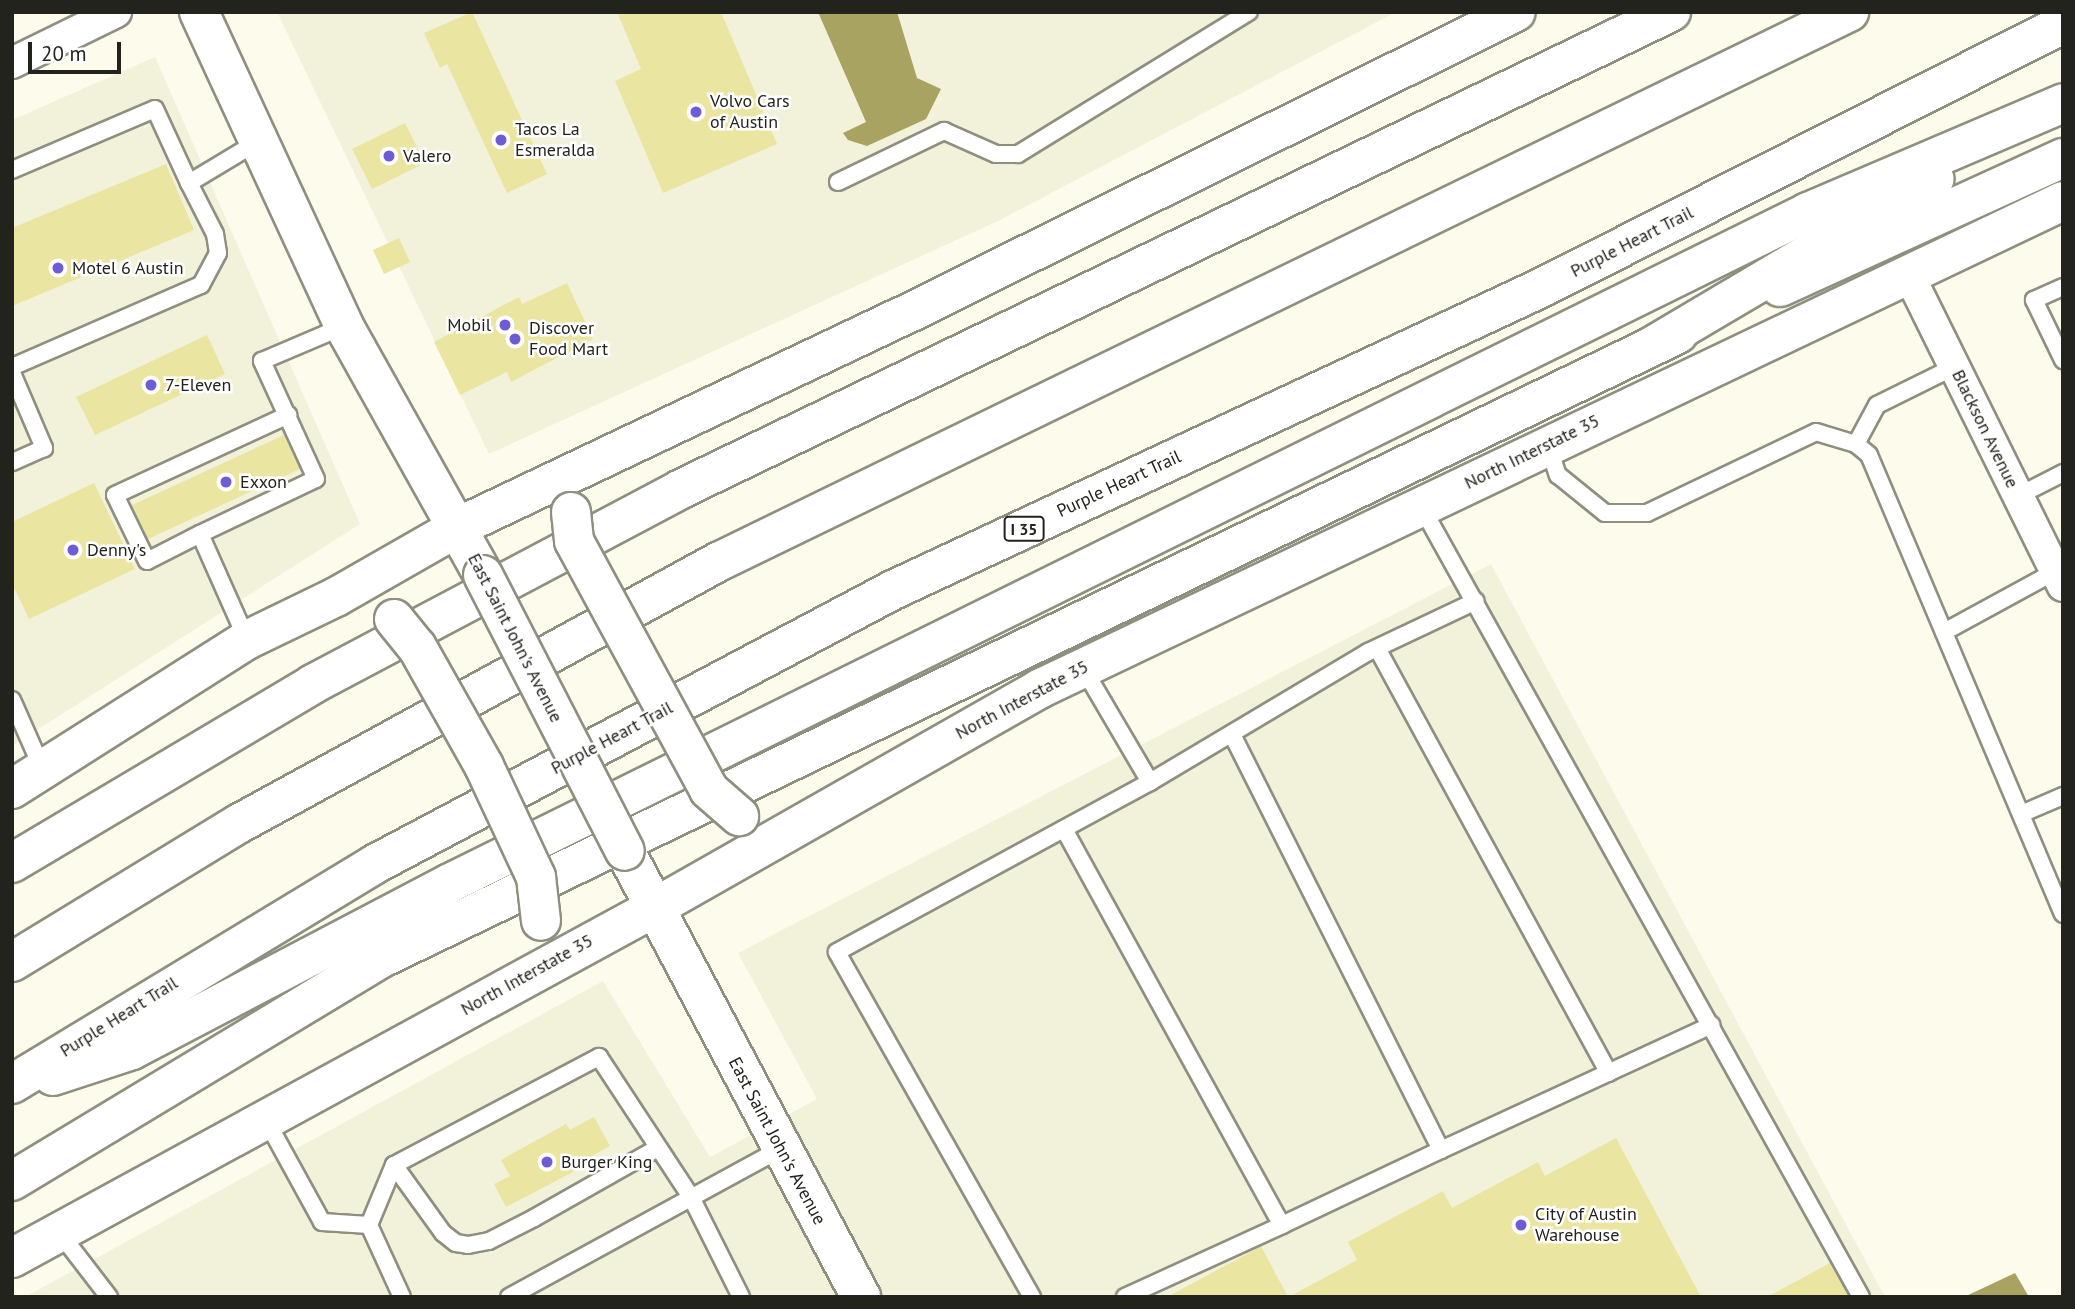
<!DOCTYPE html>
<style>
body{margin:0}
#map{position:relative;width:2075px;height:1309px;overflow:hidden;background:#fdfcec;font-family:"PT Sans",sans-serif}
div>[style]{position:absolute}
.built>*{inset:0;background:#f2f1da}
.water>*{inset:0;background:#a8a361}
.building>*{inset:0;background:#eae6a2}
.roads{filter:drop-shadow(2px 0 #8f8f80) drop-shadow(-2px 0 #8f8f80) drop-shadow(0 2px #8f8f80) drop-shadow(0 -2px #8f8f80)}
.lane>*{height:16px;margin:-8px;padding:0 8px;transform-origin:8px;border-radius:8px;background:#fff}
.street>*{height:30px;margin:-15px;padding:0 15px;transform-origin:15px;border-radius:15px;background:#fff}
.secondary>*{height:38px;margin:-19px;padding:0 19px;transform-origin:19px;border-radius:19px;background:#fff}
.highway>*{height:38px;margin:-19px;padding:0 19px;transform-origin:19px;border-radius:19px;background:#fff}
.bridges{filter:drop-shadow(2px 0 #8f8f80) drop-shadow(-2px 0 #8f8f80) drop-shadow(0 2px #8f8f80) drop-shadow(0 -2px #8f8f80)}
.secondary-bridge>*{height:38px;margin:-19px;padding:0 19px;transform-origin:19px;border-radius:19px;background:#fff}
.dots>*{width:19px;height:19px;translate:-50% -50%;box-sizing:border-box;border:4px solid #fff;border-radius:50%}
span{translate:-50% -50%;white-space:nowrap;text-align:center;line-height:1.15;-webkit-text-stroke:5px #fff;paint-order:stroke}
.shield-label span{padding:2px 5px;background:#fff;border:2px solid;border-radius:5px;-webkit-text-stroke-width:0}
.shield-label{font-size:16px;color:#23231d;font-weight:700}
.poi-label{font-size:18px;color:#23231d}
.left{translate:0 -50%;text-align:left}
.right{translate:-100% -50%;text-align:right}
.street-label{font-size:18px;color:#23231d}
.frame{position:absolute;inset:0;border:14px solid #23231d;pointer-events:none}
.scale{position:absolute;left:28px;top:42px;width:93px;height:32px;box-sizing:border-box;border:4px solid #23231d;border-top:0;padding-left:9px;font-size:21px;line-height:24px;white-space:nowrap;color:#23231d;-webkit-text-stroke:5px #fff;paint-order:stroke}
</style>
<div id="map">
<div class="built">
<div style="clip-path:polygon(277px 12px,1396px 12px,998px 221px,489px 454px)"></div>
<div style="clip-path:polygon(155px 57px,360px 524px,12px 746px,12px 120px)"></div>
<div style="clip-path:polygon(1491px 564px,1885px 1297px,25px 1297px,603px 981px,710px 1157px,817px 1099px,738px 953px)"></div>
</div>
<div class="water">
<div style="clip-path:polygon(818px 12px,897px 12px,917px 78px,941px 89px,926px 119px,867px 146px,848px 140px,843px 133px,866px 122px)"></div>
<div style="clip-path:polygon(2015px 1273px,2029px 1297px,1964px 1297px)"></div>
</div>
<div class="building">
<div style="clip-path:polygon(472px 12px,547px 174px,507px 193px,447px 64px,440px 68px,424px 33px)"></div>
<div style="clip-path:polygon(617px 12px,721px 12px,777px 144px,663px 193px,615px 81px,641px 69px)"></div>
<div style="clip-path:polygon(405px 123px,425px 163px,372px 189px,352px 149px)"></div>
<div style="clip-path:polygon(166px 164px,194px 230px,12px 306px,12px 228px)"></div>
<div style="clip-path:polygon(399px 238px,410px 262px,384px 274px,373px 250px)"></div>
<div style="clip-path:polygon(567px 283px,593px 339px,511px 382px,507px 372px,460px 395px,434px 342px,519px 297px,522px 304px)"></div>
<div style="clip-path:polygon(207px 335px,225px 374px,95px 435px,76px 397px)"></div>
<div style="clip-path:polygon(284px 435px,300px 469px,148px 539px,132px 505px)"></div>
<div style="clip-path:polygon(94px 483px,135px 569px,29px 619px,12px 583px,12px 522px)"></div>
<div style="clip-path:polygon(594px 1117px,610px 1146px,592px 1156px,592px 1162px,506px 1207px,494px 1184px,510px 1176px,501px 1160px,566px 1124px,570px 1130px)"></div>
<div style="clip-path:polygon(1616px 1138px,1701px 1297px,1289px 1297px,1357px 1260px,1348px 1242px,1443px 1191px,1452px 1208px,1538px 1162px,1545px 1176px)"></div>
<div style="clip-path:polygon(1261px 1246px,1288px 1297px,1167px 1297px,1260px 1247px)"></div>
<div style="clip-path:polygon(1830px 1263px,1849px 1297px,1767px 1297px)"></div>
</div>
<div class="roads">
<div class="lane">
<div style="left:12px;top:170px;width:155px;rotate:-23.1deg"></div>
<div style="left:155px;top:109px;width:81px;rotate:65.3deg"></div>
<div style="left:838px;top:182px;width:118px;rotate:-25.7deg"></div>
<div style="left:944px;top:131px;width:57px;rotate:23.9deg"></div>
<div style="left:996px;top:154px;width:22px"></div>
<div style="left:1018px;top:154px;width:271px;rotate:-31.6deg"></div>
<div style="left:2063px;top:287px;width:32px;rotate:156deg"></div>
<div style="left:2034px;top:300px;width:67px;rotate:64.2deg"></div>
<div style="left:12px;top:367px;width:206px;rotate:-23.5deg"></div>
<div style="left:201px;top:285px;width:36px;rotate:-62deg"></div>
<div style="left:218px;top:253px;width:19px;rotate:-99deg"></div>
<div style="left:215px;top:234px;width:57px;rotate:-117deg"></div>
<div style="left:189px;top:183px;width:82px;rotate:-31deg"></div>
<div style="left:12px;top:373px;width:82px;rotate:66.9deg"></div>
<div style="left:44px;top:448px;width:35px;rotate:156deg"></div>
<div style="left:1856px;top:444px;width:44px;rotate:-61.7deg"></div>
<div style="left:1877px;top:405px;width:86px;rotate:-26.3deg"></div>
<div style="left:1548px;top:445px;width:32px;rotate:72deg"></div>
<div style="left:1558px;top:475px;width:60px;rotate:39deg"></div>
<div style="left:1605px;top:513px;width:42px"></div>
<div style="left:1647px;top:513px;width:187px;rotate:-25.6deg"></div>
<div style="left:1816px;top:432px;width:42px;rotate:16.7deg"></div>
<div style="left:1856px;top:444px;width:17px;rotate:40deg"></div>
<div style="left:1869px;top:455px;width:498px;rotate:67.1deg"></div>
<div style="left:2018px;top:496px;width:51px;rotate:-27.1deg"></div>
<div style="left:1421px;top:506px;width:905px;rotate:60.91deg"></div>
<div style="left:200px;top:534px;width:59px;rotate:153deg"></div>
<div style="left:147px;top:561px;width:73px;rotate:-115.9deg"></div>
<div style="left:115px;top:495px;width:191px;rotate:-24.8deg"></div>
<div style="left:1944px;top:632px;width:128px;rotate:-28.6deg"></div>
<div style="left:247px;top:640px;width:116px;rotate:-113.9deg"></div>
<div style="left:200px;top:534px;width:128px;rotate:-25.4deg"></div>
<div style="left:316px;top:479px;width:130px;rotate:-114.6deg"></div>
<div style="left:262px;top:361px;width:89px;rotate:-23.1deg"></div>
<div style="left:1377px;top:648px;width:484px;rotate:61.4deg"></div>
<div style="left:12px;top:700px;width:74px;rotate:66.2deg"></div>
<div style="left:1150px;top:782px;width:254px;rotate:-30.8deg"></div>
<div style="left:1368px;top:652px;width:119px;rotate:-25.3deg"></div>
<div style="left:2021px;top:814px;width:46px;rotate:-23.2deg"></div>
<div style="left:1064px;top:829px;width:452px;rotate:61.2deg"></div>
<div style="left:1282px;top:1225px;width:176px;rotate:-25.3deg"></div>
<div style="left:1441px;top:1150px;width:466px;rotate:-116.7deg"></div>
<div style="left:266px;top:1120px;width:116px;rotate:61.2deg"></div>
<div style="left:322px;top:1222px;width:47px;rotate:3.7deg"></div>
<div style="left:369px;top:1225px;width:79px;rotate:65.4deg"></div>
<div style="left:1441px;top:1150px;width:298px;rotate:-24.8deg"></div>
<div style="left:394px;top:1165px;width:84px;rotate:54.2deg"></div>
<div style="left:443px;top:1233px;width:16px;rotate:38deg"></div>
<div style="left:456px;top:1243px;width:12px;rotate:9deg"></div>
<div style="left:468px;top:1245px;width:21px;rotate:-11deg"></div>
<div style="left:489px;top:1241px;width:51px;rotate:-27.1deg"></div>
<div style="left:534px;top:1218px;width:140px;rotate:-29.5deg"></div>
<div style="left:369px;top:1225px;width:65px;rotate:-67.4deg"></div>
<div style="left:394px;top:1165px;width:232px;rotate:-27.8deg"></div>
<div style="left:599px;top:1057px;width:168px;rotate:56.7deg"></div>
<div style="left:691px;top:1197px;width:112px;rotate:63.4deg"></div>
<div style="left:59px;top:1232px;width:82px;rotate:52.4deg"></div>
<div style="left:509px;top:1297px;width:307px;rotate:-28.6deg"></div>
<div style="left:1032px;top:1297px;width:396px;rotate:-119.5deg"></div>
<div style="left:837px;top:952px;width:356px;rotate:-28.5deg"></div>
<div style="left:1150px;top:782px;width:132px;rotate:-120.4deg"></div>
<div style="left:1125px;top:1297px;width:173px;rotate:-24.6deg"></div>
</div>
<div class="street">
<div style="left:12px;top:63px;width:116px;rotate:-26.1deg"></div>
<div style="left:1908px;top:273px;width:349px;rotate:63.7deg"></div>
</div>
<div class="secondary">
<div style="left:199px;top:12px;width:346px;rotate:65.2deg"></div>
<div style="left:344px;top:326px;width:285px;rotate:60.8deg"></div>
<div style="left:1780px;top:287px;width:311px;rotate:-24.5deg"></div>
<div style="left:12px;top:789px;width:278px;rotate:-32.4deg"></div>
<div style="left:247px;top:640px;width:99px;rotate:-25.8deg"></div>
<div style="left:336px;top:597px;width:141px;rotate:-29.8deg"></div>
<div style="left:458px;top:527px;width:490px;rotate:-25.4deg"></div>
<div style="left:901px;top:317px;width:686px;rotate:-26.38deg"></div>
<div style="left:625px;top:851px;width:505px;rotate:62.11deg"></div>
<div style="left:12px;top:863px;width:350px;rotate:-30.7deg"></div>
<div style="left:313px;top:684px;width:416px;rotate:-27.9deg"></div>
<div style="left:681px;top:489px;width:1099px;rotate:-25.73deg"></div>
<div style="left:12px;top:1181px;width:434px;rotate:-31.1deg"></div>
<div style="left:384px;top:957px;width:1436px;rotate:-25.71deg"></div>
<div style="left:12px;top:1258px;width:731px;rotate:-28.6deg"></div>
<div style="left:654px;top:908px;width:443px;rotate:-29.6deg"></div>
<div style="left:1039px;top:689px;width:1134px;rotate:-25.48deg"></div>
</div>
<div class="highway">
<div style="left:1647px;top:349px;width:334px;rotate:-30.6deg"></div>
<div style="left:12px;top:962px;width:267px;rotate:-31.4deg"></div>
<div style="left:240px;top:823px;width:545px;rotate:-28.64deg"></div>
<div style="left:718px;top:562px;width:1258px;rotate:-25.93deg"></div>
<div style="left:53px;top:1076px;width:83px;rotate:-18.2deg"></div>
<div style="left:132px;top:1050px;width:359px;rotate:-27.7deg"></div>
<div style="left:450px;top:883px;width:1515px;rotate:-26.29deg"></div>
<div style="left:1808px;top:212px;width:277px;rotate:-23.1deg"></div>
<div style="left:12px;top:1084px;width:424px;rotate:-31.2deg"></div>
<div style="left:375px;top:864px;width:586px;rotate:-27.88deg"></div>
<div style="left:893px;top:590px;width:715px;rotate:-24.99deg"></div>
<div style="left:1541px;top:288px;width:585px;rotate:-26.83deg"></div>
</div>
</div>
<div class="bridges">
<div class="secondary-bridge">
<div style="left:571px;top:512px;width:29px;rotate:84deg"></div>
<div style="left:574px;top:541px;width:283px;rotate:61.5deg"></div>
<div style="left:709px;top:790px;width:40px;rotate:41deg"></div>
<div style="left:483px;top:575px;width:310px;rotate:62.8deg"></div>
<div style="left:394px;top:619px;width:36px;rotate:51deg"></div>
<div style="left:417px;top:647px;width:137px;rotate:60.6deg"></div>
<div style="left:484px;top:766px;width:123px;rotate:64.9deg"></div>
<div style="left:536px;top:877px;width:44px;rotate:83.5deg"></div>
</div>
</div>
<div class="dots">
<div style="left:696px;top:112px;background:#6c5cd5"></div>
<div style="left:501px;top:140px;background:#6c5cd5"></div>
<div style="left:389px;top:156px;background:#6c5cd5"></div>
<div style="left:58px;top:268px;background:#6c5cd5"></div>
<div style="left:505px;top:325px;background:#6c5cd5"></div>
<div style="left:515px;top:339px;background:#6c5cd5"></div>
<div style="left:151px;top:385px;background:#6c5cd5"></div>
<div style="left:226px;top:482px;background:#6c5cd5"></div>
<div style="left:73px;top:550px;background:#6c5cd5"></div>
<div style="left:547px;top:1162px;background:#6c5cd5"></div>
<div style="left:1521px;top:1225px;background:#6c5cd5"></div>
</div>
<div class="shield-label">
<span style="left:1024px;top:529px">I 35</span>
</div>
<div class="poi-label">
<span class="left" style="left:710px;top:112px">Volvo Cars<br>of Austin</span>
<span class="left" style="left:515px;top:140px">Tacos La<br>Esmeralda</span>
<span class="left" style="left:403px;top:156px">Valero</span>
<span class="left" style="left:72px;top:268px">Motel 6 Austin</span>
<span class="right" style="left:491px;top:325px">Mobil</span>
<span class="left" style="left:529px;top:339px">Discover<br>Food Mart</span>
<span class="left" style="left:165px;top:385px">7-Eleven</span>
<span class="left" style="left:240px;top:482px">Exxon</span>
<span class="left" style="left:87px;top:550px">Denny's</span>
<span class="left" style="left:561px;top:1162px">Burger King</span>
<span class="left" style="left:1535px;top:1225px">City of Austin<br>Warehouse</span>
</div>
<div class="street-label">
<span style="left:1632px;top:242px;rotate:-27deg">Purple Heart Trail</span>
<span style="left:1985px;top:429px;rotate:64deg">Blackson Avenue</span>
<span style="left:1532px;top:452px;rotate:-26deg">North Interstate 35</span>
<span style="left:1119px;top:484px;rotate:-25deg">Purple Heart Trail</span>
<span style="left:515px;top:638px;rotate:63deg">East Saint John's Avenue</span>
<span style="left:1022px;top:700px;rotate:-28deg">North Interstate 35</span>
<span style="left:612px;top:738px;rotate:-28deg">Purple Heart Trail</span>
<span style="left:527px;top:975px;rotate:-29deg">North Interstate 35</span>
<span style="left:119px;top:1017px;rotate:-32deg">Purple Heart Trail</span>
<span style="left:777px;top:1141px;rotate:62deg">East Saint John's Avenue</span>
</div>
<div class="frame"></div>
<div class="scale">20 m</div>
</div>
